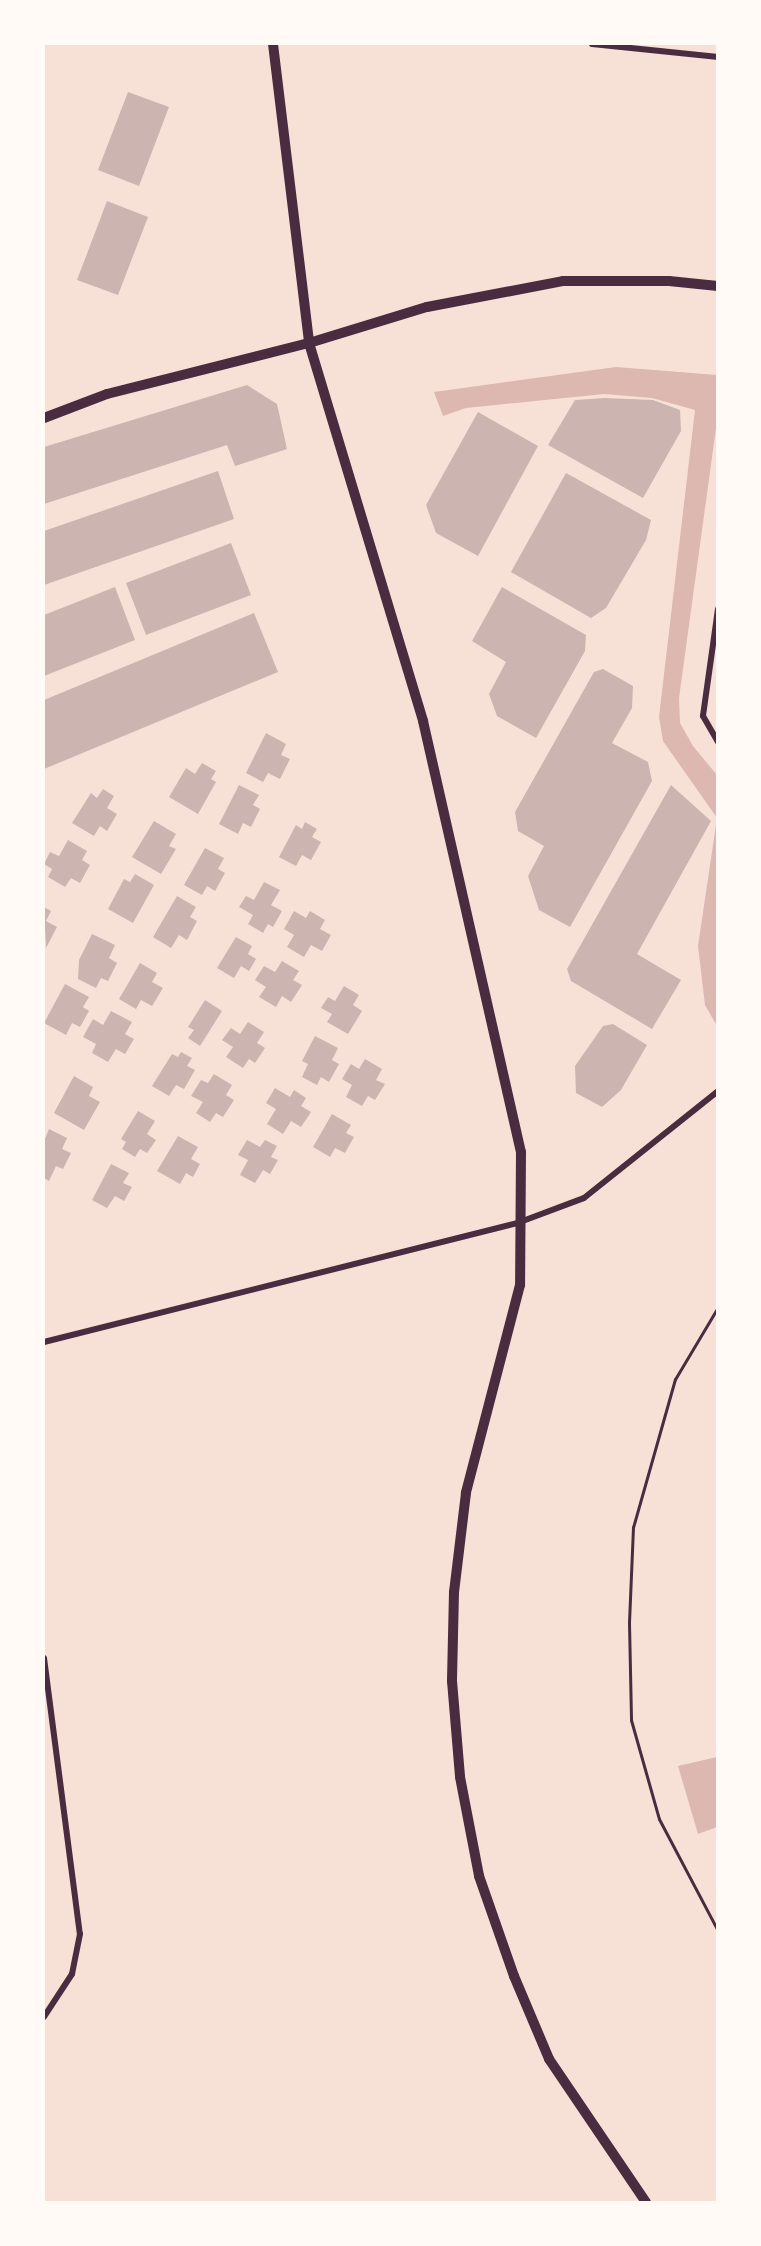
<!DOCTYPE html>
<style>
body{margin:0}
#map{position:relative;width:761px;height:2246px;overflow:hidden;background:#f7e1d7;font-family:Rubik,sans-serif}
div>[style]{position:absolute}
.water>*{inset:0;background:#dcb8b0}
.building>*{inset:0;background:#ccb4b1}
.path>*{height:3px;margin:-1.5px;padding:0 1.5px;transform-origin:1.5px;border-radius:1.5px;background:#4a2c40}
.minor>*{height:6px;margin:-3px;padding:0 3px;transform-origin:3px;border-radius:3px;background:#4a2c40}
.tertiary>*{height:10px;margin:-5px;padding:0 5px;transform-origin:5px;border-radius:5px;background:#4a2c40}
span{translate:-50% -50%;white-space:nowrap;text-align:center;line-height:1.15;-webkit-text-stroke:4.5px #fffaf5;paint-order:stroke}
.frame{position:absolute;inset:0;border:45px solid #fffaf5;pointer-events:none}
</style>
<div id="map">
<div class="water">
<div style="clip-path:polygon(616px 367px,717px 375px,717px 421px,679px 698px,680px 723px,693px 746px,717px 775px,717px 1026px,705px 1005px,698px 946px,717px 818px,663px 741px,659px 717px,695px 410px,652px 398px,604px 394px,466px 408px,443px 416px,434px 392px)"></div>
<div style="clip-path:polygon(717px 1757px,717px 1827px,698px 1834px,678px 1766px)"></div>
</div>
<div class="building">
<div style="clip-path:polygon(128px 92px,169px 107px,139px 186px,98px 170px)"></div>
<div style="clip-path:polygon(107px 201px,148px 217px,118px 295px,77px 280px)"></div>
<div style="clip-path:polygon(247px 385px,277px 404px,287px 449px,235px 466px,227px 445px,44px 504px,44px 447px)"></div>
<div style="clip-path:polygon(605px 398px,653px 400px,680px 410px,681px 431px,643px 498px,548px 445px,575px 400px)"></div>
<div style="clip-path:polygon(478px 412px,538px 446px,478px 556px,436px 533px,426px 505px)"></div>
<div style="clip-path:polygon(218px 471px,234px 519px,44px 585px,44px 531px)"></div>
<div style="clip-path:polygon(566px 473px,651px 520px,646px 540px,606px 608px,591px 618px,511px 572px)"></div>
<div style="clip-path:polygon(231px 543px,251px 595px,146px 635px,126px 583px)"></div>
<div style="clip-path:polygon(115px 587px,135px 640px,44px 676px,44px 615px)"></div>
<div style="clip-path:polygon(502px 587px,586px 635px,585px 651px,536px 738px,497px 716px,489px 694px,506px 662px,472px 641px)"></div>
<div style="clip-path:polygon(254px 613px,278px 672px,44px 769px,44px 700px)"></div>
<div style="clip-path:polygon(603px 669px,633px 686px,632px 708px,612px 743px,648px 762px,652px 781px,570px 927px,539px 910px,528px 876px,544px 846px,518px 831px,515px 812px,594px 672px)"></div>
<div style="clip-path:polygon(266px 733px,286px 744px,281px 755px,290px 759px,280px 779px,268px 773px,263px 782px,246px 773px)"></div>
<div style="clip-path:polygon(202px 763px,216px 771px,211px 779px,216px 782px,198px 814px,169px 797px,186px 768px,195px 774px)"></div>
<div style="clip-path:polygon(239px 785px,259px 795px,253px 805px,260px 809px,251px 827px,243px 823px,238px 834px,219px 824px)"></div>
<div style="clip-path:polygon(671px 785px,711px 821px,637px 954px,681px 980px,652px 1029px,571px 981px,567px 969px)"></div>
<div style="clip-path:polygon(103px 789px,114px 796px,107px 808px,117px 814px,107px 831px,100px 826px,94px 836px,72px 823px,91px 793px,97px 798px)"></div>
<div style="clip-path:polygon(154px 821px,176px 834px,169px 846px,176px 849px,161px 874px,132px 857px)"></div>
<div style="clip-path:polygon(305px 822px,317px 829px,312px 837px,321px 842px,311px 860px,302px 855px,296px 866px,279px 857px,296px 825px,302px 829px)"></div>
<div style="clip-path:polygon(68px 840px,87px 851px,82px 860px,90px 865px,80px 883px,71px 878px,65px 887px,48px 877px,52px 869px,44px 864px,50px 852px,59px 856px)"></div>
<div style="clip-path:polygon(205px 848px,224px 858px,218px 869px,225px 873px,215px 891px,207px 886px,202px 895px,184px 885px)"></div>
<div style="clip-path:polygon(135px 874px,154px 885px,133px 923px,108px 909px,124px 879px,130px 882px)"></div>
<div style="clip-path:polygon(264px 882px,280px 890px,271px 905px,282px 911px,273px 927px,268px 924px,263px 933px,248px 924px,253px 915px,239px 907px,246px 896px,254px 900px)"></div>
<div style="clip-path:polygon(177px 896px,196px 907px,190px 917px,197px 921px,187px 940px,179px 935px,171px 948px,153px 937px)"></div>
<div style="clip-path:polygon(44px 907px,51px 911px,46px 921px,57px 927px,46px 948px)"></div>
<div style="clip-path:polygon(294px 911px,306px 918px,310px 911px,325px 920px,320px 929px,331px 935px,322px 951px,311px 945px,304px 957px,287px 947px,294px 935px,284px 929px)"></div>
<div style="clip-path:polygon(92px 934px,115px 945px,109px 958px,117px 963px,108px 981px,101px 978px,96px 988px,78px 979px,79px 960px)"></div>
<div style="clip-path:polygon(236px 937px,252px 946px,248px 954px,256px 959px,249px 971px,241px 966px,234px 978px,217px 968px)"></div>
<div style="clip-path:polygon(282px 961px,299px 971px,293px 980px,302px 985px,291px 1002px,282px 996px,276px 1007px,259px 997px,266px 987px,255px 980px,264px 966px,275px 972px)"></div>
<div style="clip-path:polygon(140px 963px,157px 973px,152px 982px,163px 988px,152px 1006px,141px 1000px,136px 1009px,119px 999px)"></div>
<div style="clip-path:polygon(65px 984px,89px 997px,83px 1007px,89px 1011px,80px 1027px,72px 1023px,66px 1035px,44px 1023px)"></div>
<div style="clip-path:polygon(344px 986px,359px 995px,353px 1005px,362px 1011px,348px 1034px,327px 1022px,332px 1014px,321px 1008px,328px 997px,335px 1001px)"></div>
<div style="clip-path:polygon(205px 1000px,222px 1011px,200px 1046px,188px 1038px,194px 1030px,188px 1027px)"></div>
<div style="clip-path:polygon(111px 1011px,132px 1022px,125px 1034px,134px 1039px,125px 1054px,116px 1049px,108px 1062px,92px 1053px,96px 1044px,83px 1037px,93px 1019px,103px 1025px)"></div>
<div style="clip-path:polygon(248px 1022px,264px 1032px,257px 1043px,265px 1048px,255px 1063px,249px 1059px,243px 1068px,226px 1057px,233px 1047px,222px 1040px,231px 1028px,240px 1034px)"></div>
<div style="clip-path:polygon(613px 1024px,647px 1045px,621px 1090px,602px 1107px,576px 1093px,575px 1066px,603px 1026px)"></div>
<div style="clip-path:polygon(315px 1036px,338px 1048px,332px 1060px,339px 1064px,329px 1082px,321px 1077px,317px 1085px,302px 1077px,308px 1064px,302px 1061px)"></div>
<div style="clip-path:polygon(181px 1052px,192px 1058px,187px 1066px,195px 1070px,184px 1089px,176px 1085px,169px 1096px,152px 1086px,172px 1054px,178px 1057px)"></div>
<div style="clip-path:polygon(365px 1059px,382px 1069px,376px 1080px,385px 1084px,375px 1100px,368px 1096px,362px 1106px,346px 1097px,352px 1085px,342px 1079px,351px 1064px,359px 1069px)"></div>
<div style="clip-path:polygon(214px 1074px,232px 1085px,226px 1095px,234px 1100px,223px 1117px,216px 1113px,210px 1122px,196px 1113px,203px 1102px,191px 1096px,201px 1080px,208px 1083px)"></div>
<div style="clip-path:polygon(74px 1076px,93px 1087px,89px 1096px,100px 1102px,84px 1130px,54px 1113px)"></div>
<div style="clip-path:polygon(275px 1088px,290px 1097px,294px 1090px,306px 1098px,301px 1106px,311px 1112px,301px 1127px,291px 1121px,283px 1134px,267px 1124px,276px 1109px,266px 1103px)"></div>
<div style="clip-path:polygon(138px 1111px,155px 1121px,147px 1134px,156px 1140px,147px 1153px,140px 1149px,135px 1157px,122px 1149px,126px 1142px,121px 1139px)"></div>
<div style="clip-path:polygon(332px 1114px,351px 1125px,346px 1133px,354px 1137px,345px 1153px,335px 1148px,330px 1157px,313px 1147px)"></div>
<div style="clip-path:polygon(49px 1129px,67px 1138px,62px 1149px,71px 1153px,63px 1169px,56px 1166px,49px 1181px,44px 1178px,44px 1141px)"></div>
<div style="clip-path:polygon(178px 1136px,198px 1147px,191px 1159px,200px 1164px,193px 1177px,186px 1173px,180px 1184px,157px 1171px)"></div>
<div style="clip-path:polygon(247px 1140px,260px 1147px,265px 1140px,277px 1146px,271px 1157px,278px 1160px,270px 1174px,263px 1170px,255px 1183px,240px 1175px,248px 1160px,238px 1155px)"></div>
<div style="clip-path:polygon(111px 1164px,129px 1173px,123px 1183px,132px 1187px,124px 1201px,115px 1196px,107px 1208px,92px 1200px)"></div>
</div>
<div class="path">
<div style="left:718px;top:1307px;width:84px;rotate:120.8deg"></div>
<div style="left:675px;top:1379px;width:154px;rotate:105.8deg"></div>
<div style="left:633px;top:1527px;width:96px;rotate:92.4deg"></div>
<div style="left:629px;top:1623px;width:97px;rotate:88.8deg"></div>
<div style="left:631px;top:1720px;width:103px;rotate:74.2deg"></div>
<div style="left:659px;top:1819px;width:127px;rotate:62.2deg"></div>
</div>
<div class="minor">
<div style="left:592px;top:44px;width:127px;rotate:5.9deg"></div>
<div style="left:718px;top:609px;width:108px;rotate:98deg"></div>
<div style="left:703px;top:716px;width:30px;rotate:60deg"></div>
<div style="left:44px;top:1342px;width:491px;rotate:-14.1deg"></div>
<div style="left:520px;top:1222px;width:68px;rotate:-20.6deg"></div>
<div style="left:584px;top:1198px;width:171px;rotate:-38.6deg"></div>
<div style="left:44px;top:1658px;width:278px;rotate:82.6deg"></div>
<div style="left:80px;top:1934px;width:41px;rotate:101.3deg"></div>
<div style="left:72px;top:1974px;width:51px;rotate:123.1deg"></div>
</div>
<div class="tertiary">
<div style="left:273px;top:44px;width:301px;rotate:83.1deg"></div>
<div style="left:309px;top:343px;width:395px;rotate:73.2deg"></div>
<div style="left:423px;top:721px;width:442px;rotate:77.2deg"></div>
<div style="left:521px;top:1152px;width:133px;rotate:90.4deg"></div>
<div style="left:520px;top:1285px;width:215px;rotate:104.6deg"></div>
<div style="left:466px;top:1493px;width:100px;rotate:96.9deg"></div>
<div style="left:454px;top:1592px;width:89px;rotate:91.3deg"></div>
<div style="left:452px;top:1681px;width:96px;rotate:85.2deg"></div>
<div style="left:460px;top:1777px;width:101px;rotate:79.1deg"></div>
<div style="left:479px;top:1876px;width:106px;rotate:70.7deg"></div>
<div style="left:514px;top:1976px;width:90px;rotate:67.1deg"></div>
<div style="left:549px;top:2059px;width:173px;rotate:55.9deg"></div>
<div style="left:44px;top:418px;width:67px;rotate:-20.9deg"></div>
<div style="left:107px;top:394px;width:208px;rotate:-14.2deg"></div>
<div style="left:309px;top:343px;width:123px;rotate:-17deg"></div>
<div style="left:427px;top:307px;width:138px;rotate:-10.8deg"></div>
<div style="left:563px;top:281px;width:106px"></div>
<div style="left:669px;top:281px;width:49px;rotate:5.8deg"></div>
</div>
<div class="frame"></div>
</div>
